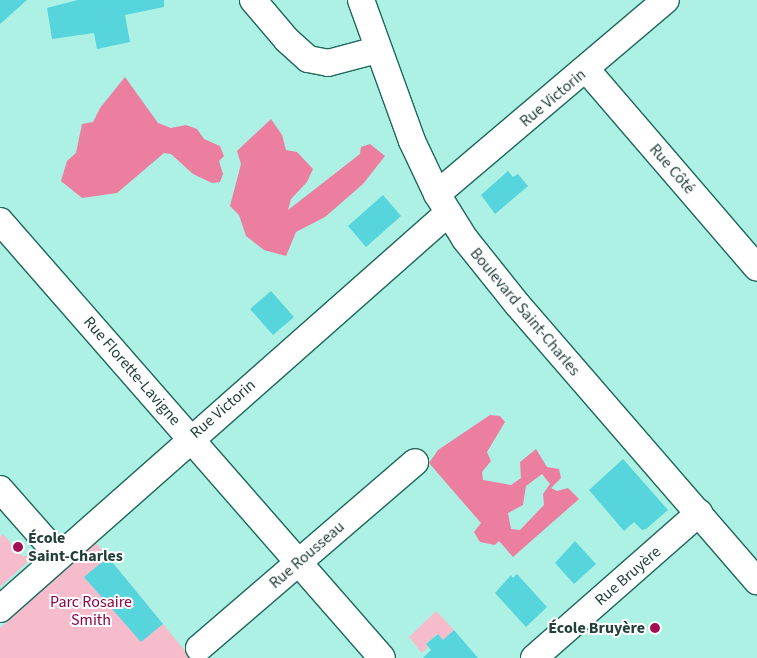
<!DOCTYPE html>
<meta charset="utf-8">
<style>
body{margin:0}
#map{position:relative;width:757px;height:658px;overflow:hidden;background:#acf1e4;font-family:"Source Sans 3",sans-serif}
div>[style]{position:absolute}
.green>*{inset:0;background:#f6bccb}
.forest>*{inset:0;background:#ec7ea0}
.building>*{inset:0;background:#56d5dd}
.roads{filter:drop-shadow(1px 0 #1f675c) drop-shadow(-1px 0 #1f675c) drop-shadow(0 1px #1f675c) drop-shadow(0 -1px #1f675c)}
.minor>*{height:26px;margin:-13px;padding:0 13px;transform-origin:13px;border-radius:13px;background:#fff}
.dots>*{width:14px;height:14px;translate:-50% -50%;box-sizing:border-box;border:2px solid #fff;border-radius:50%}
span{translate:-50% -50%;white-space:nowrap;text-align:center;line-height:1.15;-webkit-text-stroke:4px #fff;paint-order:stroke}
.street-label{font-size:16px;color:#223f3a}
.poi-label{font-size:16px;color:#223f3a;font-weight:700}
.left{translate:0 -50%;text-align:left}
.right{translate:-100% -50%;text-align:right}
.park-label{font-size:16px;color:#8f0247}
</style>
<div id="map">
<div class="green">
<div style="clip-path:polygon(3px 534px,23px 557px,27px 555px,32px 558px,0 587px,0 537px)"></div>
<div style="clip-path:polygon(96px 543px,191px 658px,0 658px,0 628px)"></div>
<div style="clip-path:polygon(436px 611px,454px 630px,443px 640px,437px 634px,426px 644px,428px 647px,422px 653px,409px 637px)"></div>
</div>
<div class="forest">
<div style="clip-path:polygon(125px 77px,158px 123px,171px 128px,186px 125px,197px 129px,204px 139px,220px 146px,224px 156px,219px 161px,223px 174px,220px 182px,212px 183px,193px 174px,171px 154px,164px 153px,117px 193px,82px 198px,61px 181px,67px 161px,76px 153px,82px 124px,93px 122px,100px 108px)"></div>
<div style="clip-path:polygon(271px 119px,282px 135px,286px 150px,297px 152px,313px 169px,307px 182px,291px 199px,288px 210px,360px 154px,361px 147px,370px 144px,385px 156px,363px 184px,325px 217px,296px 232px,286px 256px,264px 250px,246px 236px,239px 215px,230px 206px,241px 164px,237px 151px)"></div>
<div style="clip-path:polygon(evenodd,490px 415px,500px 416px,505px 422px,487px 452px,491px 461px,482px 472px,483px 480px,511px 485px,521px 478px,520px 462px,536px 449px,547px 467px,559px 469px,561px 478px,551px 488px,557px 491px,568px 488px,579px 499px,513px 557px,499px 541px,495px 545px,480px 542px,474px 532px,481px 523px,429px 463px,438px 450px,490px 415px,542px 474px,550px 484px,543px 494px,544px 505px,520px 530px,511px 529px,508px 513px,523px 505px,526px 486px,542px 474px)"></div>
</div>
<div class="building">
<div style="clip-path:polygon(0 0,27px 0,0 24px)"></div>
<div style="clip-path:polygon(78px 0,164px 0,164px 7px,125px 15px,130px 42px,97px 49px,94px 33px,52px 39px,47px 8px)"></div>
<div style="clip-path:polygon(508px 171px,513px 177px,518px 174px,528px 186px,495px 214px,481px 195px)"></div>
<div style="clip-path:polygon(383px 195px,401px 216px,366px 247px,348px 226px)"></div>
<div style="clip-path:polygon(271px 291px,294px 317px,273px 335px,250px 309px)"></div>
<div style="clip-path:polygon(623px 459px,668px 510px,646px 529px,642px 530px,634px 522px,624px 531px,589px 490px)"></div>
<div style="clip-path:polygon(575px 541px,596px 564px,574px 584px,555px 563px)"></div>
<div style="clip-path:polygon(108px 557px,163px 624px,141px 642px,84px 577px)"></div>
<div style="clip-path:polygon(517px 574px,547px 607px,526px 627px,495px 593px,511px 575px,513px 578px)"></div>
<div style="clip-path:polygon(454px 630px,478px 658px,423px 658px,431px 650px,426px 644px,438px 634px,443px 640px)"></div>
</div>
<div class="roads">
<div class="minor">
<div style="left:253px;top:0;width:52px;rotate:49.6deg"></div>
<div style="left:287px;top:40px;width:28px;rotate:42deg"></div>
<div style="left:308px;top:59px;width:20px;rotate:11deg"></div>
<div style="left:328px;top:63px;width:51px;rotate:-14.9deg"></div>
<div style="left:361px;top:0;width:150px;rotate:70.1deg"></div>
<div style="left:412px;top:141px;width:59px;rotate:64.7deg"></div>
<div style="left:437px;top:194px;width:53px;rotate:58.1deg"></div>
<div style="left:465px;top:239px;width:83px;rotate:51.3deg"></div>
<div style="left:517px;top:304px;width:367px;rotate:49.1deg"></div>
<div style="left:586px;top:69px;width:262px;rotate:49.3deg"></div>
<div style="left:437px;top:194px;width:300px;rotate:-40.3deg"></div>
<div style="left:0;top:221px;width:580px;rotate:48.84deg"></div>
<div style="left:0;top:489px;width:89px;rotate:48.6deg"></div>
<div style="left:0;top:609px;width:598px;rotate:-41.47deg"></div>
<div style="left:199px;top:648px;width:285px;rotate:-40.7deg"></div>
<div style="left:534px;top:658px;width:220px;rotate:-41.3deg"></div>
</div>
</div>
<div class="dots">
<div style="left:18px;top:547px;background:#a21053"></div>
<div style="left:655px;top:628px;background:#a21053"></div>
</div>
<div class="street-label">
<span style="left:553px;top:98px;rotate:-40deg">Rue Victorin</span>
<span style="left:672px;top:169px;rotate:49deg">Rue Côté</span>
<span style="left:525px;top:312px;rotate:50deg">Boulevard Saint-Charles</span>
<span style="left:132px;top:371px;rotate:49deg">Rue Florette-Lavigne</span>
<span style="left:223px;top:409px;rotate:-41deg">Rue Victorin</span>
<span style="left:307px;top:555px;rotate:-41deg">Rue Rousseau</span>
<span style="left:628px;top:576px;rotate:-41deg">Rue Bruyère</span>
</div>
<div class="poi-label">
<span class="left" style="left:28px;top:547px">École<br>Saint-Charles</span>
<span class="right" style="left:645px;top:628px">École Bruyère</span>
</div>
<div class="park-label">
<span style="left:91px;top:611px">Parc Rosaire<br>Smith</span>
</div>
</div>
